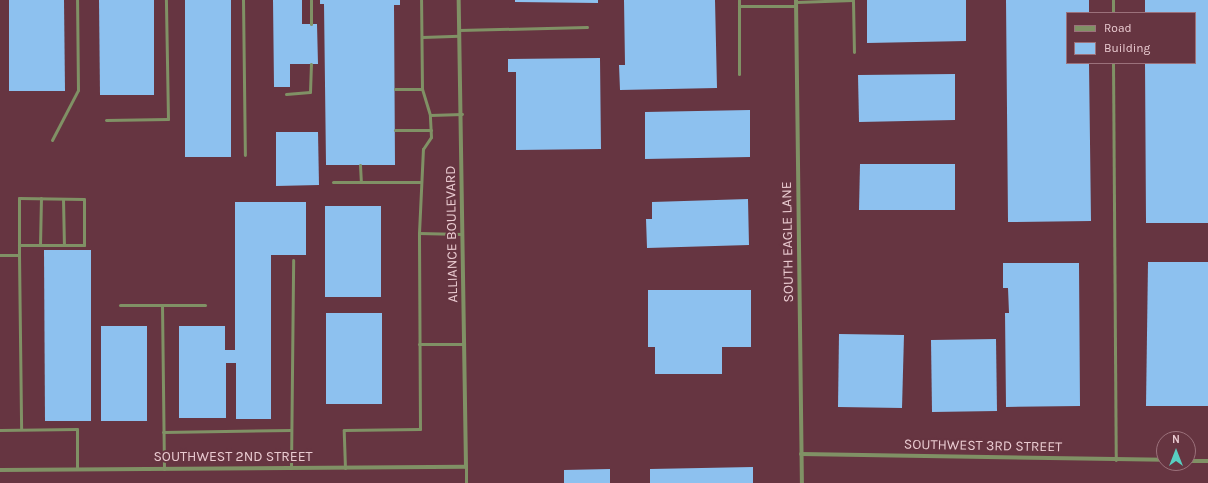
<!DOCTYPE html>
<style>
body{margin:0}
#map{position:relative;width:1208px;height:483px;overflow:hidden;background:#663541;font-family:Karla,sans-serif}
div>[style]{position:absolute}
.building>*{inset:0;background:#8dc1ef}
.service>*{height:3px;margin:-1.5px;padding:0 1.5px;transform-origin:1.5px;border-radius:1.5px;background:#809165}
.minor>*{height:4px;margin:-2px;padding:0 2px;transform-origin:2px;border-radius:2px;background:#809165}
span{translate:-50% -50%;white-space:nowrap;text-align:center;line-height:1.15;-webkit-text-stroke:4px #663541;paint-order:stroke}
.street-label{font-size:14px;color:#eacbd1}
.legend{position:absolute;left:1066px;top:12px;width:130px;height:52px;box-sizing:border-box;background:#663541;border:1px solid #9b717b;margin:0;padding:5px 7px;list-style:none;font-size:12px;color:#eacbd1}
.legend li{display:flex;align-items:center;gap:8px;height:20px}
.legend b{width:20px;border:1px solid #9b717b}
.north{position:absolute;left:1156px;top:431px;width:40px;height:40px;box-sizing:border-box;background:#663541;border:1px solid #9b717b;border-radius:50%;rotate:0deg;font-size:11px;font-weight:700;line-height:16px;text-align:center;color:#eacbd1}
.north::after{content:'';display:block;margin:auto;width:14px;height:18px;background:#58cec1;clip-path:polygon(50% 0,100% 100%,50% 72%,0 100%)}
</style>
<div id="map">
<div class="building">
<div style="clip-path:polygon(9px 0,64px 0,65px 91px,9px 91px)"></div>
<div style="clip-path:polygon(99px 0,154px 0,154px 95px,100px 95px)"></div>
<div style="clip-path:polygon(185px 0,231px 0,231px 157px,185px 157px)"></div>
<div style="clip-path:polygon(273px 0,302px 0,302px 24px,317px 24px,318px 64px,290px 64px,290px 87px,274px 87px)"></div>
<div style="clip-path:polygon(320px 0,400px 0,400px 5px,394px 5px,395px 165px,326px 165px,324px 4px,320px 4px)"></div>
<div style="clip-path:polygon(515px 0,598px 0,598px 3px,515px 2px)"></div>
<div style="clip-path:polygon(624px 0,715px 0,717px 88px,620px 90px,619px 65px,625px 65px)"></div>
<div style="clip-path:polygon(867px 0,966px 0,966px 41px,867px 43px)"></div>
<div style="clip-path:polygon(1006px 0,1089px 0,1089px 13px,1067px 13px,1067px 63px,1089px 63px,1091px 221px,1008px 222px)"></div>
<div style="clip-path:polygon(1145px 0,1208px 0,1208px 223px,1146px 223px,1145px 63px,1195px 63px,1195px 13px,1145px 13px)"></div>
<div style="clip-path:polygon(600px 58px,601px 149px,516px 150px,516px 72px,508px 72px,508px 59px)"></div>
<div style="clip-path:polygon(955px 74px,955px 120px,859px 122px,858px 75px)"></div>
<div style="clip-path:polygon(750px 110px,750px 157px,645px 159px,645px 112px)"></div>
<div style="clip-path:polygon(276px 132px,318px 132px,319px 185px,276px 186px)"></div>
<div style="clip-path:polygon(860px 164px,955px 164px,955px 210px,859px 210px)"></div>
<div style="clip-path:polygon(748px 199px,749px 245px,647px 248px,646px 219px,652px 219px,652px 202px)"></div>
<div style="clip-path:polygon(235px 202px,306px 202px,306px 255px,271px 255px,271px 419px,236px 419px,236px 363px,226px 363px,226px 418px,179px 418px,179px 326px,225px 326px,225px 350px,235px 350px)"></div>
<div style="clip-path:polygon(325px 206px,381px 206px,381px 297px,325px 297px)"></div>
<div style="clip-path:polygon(44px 250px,91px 250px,91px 421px,45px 421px)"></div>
<div style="clip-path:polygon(1148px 262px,1208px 262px,1208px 406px,1146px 406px)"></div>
<div style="clip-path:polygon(1003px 263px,1079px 263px,1080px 406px,1006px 407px,1005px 313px,1009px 313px,1008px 288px,1003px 288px)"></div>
<div style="clip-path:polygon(648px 290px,751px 290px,751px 347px,722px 347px,722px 374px,655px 374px,655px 347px,648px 347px)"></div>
<div style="clip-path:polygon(326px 313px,382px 313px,382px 404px,326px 404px)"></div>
<div style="clip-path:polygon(101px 326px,147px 326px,147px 421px,101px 421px)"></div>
<div style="clip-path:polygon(839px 334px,904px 335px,902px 408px,838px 407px)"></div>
<div style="clip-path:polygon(996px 339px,997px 411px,932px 412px,931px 340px)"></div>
<div style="clip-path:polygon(753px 467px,753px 483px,650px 483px,650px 469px)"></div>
<div style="clip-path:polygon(610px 469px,610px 483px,564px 483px,564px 470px)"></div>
</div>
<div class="service">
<div style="left:243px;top:0;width:155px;rotate:89.3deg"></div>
<div style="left:311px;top:0;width:24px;rotate:90deg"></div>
<div style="left:739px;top:0;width:6px;rotate:90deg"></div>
<div style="left:739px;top:6px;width:57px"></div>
<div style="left:1113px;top:0;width:13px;rotate:90deg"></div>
<div style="left:853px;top:1px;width:51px;rotate:88.9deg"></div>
<div style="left:796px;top:2px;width:57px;rotate:-2deg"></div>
<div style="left:739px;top:6px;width:68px;rotate:90deg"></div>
<div style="left:459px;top:30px;width:128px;rotate:-1.3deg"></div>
<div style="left:422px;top:37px;width:37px;rotate:-2deg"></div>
<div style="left:1113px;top:63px;width:397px;rotate:89.6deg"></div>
<div style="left:395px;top:89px;width:27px"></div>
<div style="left:286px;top:94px;width:24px;rotate:-5deg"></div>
<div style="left:310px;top:92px;width:28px;rotate:-88deg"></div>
<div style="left:430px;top:115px;width:32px;rotate:-2deg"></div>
<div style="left:106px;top:120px;width:62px;rotate:-0.9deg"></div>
<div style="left:168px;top:119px;width:119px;rotate:-91deg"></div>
<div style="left:395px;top:130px;width:36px"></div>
<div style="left:52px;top:140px;width:56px;rotate:-62.5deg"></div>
<div style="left:78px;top:90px;width:90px;rotate:-90.6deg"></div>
<div style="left:360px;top:165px;width:17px;rotate:87deg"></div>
<div style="left:333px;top:182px;width:88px"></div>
<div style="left:63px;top:199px;width:46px;rotate:88.8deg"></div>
<div style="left:419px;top:233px;width:43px;rotate:1.3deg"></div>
<div style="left:19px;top:245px;width:65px"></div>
<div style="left:84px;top:245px;width:46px;rotate:-90deg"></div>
<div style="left:84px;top:199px;width:65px;rotate:-179.1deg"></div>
<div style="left:19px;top:198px;width:57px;rotate:90deg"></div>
<div style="left:40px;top:245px;width:47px;rotate:-88.8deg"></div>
<div style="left:0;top:255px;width:19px"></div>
<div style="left:19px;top:255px;width:174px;rotate:89.3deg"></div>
<div style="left:120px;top:305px;width:85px"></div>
<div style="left:162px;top:305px;width:164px;rotate:89.3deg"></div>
<div style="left:419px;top:344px;width:45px"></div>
<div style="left:0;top:430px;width:77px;rotate:-0.7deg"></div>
<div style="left:77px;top:429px;width:40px;rotate:90deg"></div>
<div style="left:163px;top:432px;width:128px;rotate:-0.9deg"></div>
<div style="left:291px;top:468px;width:208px;rotate:-89.4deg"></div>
<div style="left:345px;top:468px;width:38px;rotate:-92deg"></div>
<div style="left:344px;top:430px;width:76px;rotate:-0.8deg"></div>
<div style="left:420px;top:429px;width:196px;rotate:-90.3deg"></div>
<div style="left:419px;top:233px;width:84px;rotate:-87.3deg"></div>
<div style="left:423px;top:149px;width:14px;rotate:-56deg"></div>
<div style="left:431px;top:137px;width:22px;rotate:-93deg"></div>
<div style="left:430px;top:115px;width:27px;rotate:-107deg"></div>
<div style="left:422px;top:89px;width:89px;rotate:-90.6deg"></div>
<div style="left:466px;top:483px;width:16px;rotate:-90deg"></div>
</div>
<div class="minor">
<div style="left:796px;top:0;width:483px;rotate:89.3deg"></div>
<div style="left:801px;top:454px;width:363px;rotate:0.9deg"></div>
<div style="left:1188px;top:461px;width:20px"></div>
<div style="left:0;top:470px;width:466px;rotate:-0.4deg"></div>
<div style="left:466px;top:467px;width:467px;rotate:-90.9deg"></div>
</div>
<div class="street-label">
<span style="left:452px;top:234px;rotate:-91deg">ALLIANCE BOULEVARD</span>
<span style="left:788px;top:242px;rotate:-91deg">SOUTH EAGLE LANE</span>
<span style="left:983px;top:446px;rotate:1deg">SOUTHWEST 3RD STREET</span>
<span style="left:233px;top:457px">SOUTHWEST 2ND STREET</span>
</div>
<ul class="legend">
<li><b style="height:5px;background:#809165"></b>Road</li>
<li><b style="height:11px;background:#8dc1ef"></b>Building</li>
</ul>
<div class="north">N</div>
</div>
